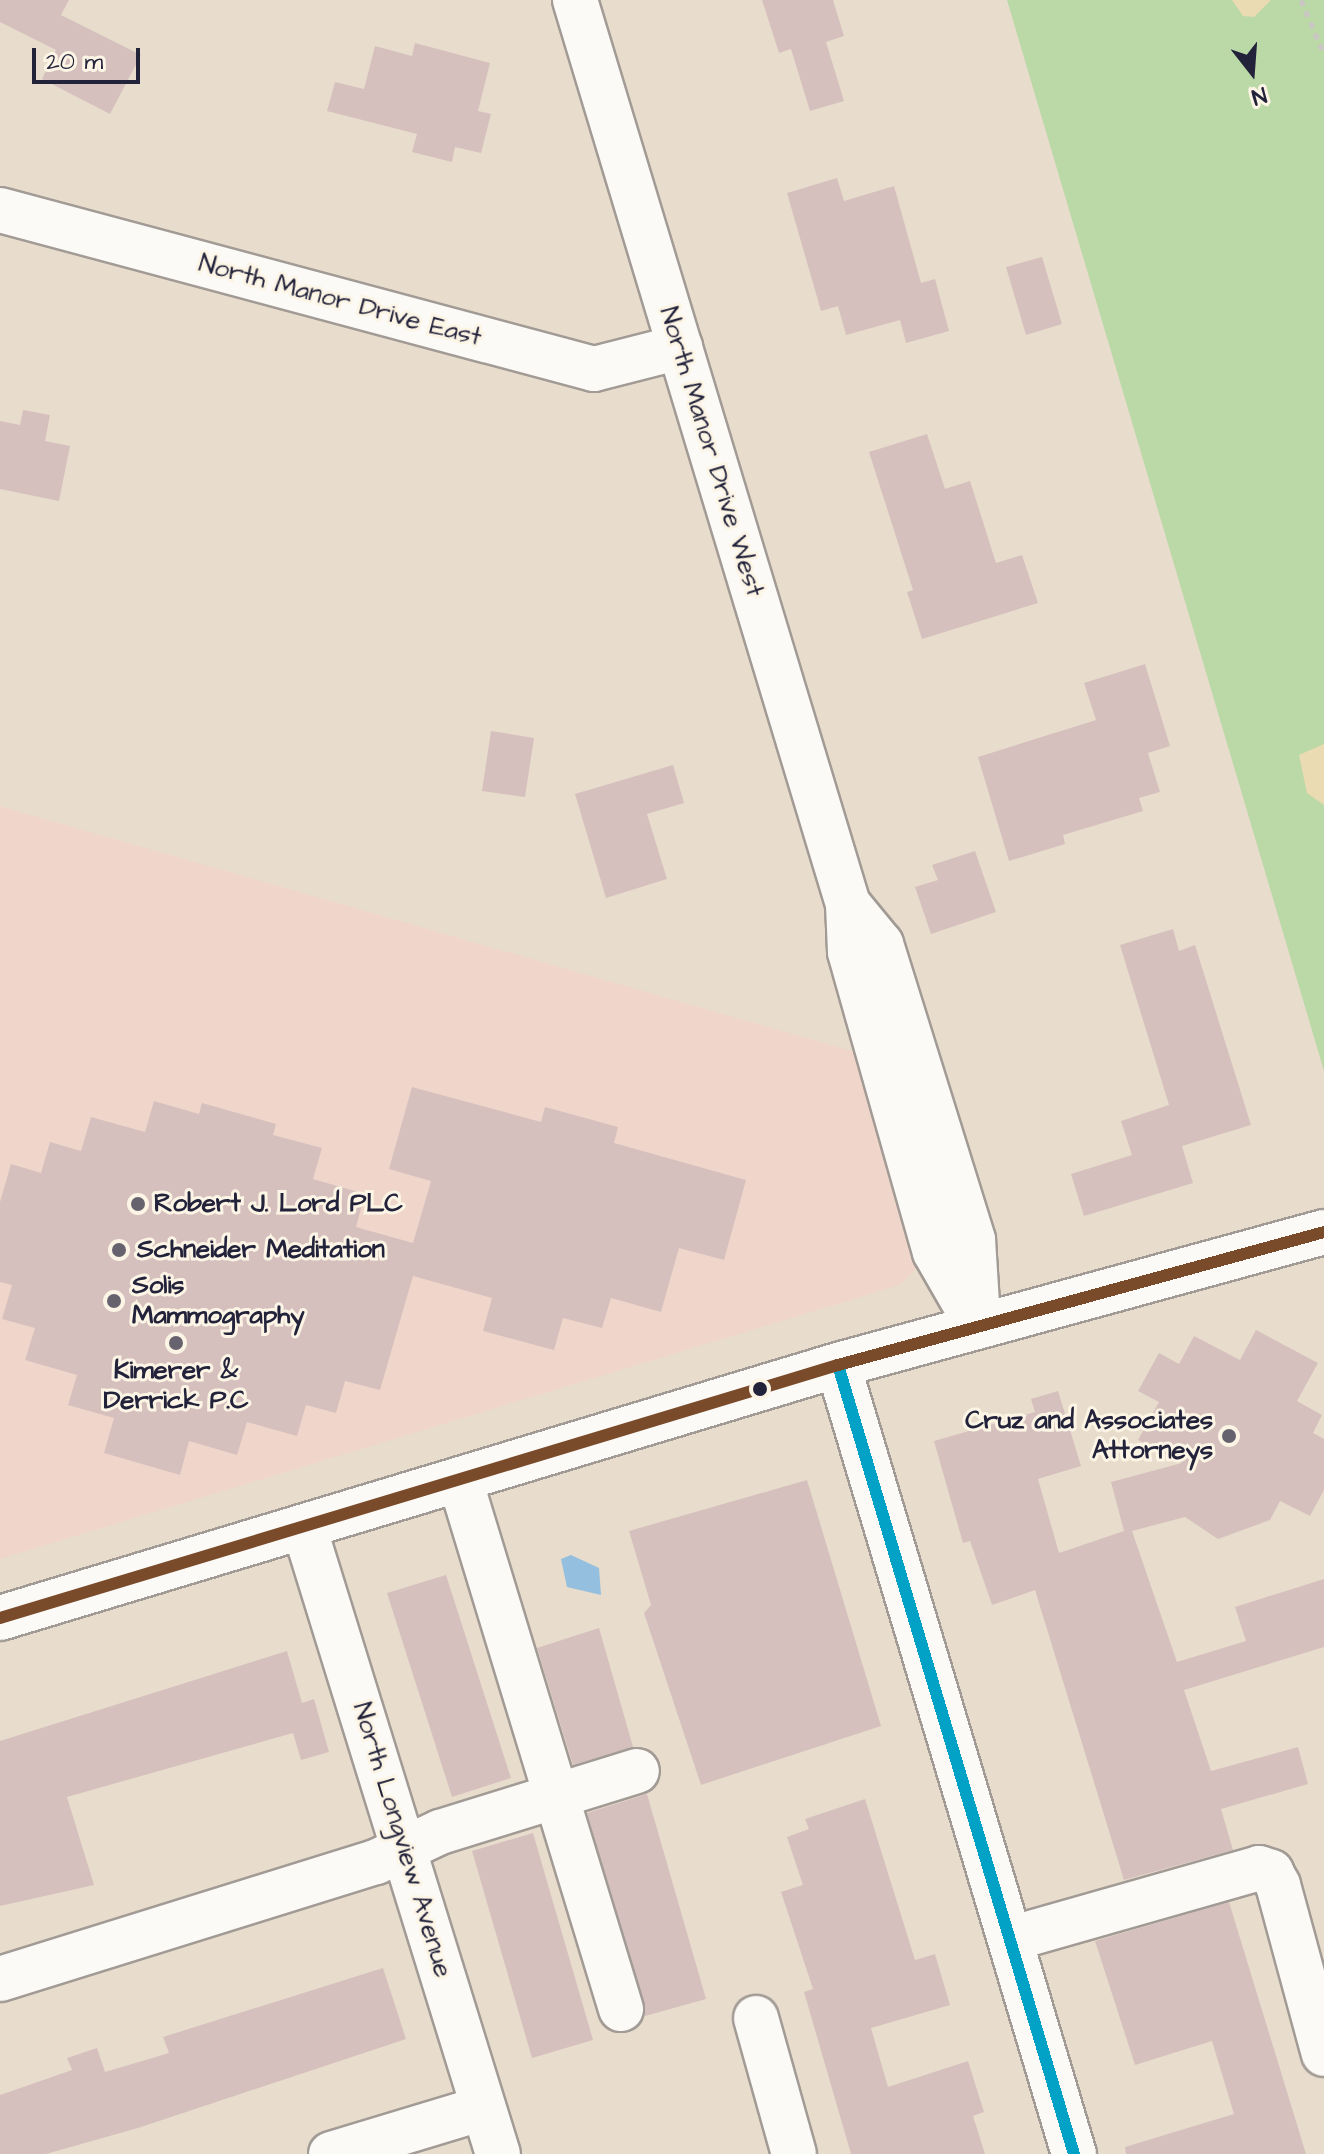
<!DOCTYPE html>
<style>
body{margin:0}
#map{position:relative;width:1324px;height:2154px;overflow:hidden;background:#e8dccc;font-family:"Architects Daughter",sans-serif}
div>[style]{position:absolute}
.built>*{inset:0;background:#f0d6ca}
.green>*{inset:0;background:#bbd8a7}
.sand>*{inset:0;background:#ebdbb3}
.water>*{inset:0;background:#95bfde}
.building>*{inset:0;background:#d5c0be}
.path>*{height:5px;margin-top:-2.5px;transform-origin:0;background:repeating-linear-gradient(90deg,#c9c6c4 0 6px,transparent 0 12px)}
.roads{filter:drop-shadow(2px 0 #a29b95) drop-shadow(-2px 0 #a29b95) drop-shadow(0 2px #a29b95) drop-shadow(0 -2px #a29b95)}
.minor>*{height:44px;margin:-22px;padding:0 22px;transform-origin:22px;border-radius:22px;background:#fcfaf7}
.major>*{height:44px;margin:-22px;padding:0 22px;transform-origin:22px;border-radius:22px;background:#fcfaf7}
.bus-1>*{height:12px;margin:-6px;padding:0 6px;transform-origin:6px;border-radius:6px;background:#02a2c7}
.bus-2>*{height:12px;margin:-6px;padding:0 6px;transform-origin:6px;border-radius:6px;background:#7a4b2a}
.dots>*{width:22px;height:22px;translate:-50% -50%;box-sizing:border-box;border:4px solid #fcf5e5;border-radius:50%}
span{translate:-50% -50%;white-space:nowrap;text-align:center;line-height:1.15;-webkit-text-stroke:6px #fcf5e5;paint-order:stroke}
.street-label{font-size:26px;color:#22223b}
.poi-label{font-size:26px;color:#22223b;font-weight:700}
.left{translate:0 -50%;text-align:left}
.right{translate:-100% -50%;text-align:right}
.north{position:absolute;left:1212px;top:32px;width:80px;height:80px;-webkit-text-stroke:6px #fcf5e5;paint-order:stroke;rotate:163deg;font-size:22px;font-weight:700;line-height:32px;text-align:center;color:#22223b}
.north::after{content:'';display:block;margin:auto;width:28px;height:36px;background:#22223b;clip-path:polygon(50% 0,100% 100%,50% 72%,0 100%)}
.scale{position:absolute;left:32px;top:48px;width:108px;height:36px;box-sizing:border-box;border:4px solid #22223b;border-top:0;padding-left:10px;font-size:24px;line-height:28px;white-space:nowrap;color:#22223b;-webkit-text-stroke:6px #fcf5e5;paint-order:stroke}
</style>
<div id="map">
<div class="built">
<div style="clip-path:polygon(0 806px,866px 1055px,926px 1259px,900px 1285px,0 1559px)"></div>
</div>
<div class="green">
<div style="clip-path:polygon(1007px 0,1324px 0,1324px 1071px)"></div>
</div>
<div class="sand">
<div style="clip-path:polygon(1232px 0,1271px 0,1254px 17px,1243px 16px)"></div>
<div style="clip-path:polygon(1324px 744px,1324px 805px,1307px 793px,1299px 755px)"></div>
</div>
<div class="water">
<div style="clip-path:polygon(571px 1555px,599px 1568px,601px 1595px,567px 1587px,561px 1559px)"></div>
</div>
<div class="building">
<div style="clip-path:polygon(0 0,69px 0,61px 15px,141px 55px,110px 114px,42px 79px,56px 50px,0 22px)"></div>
<div style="clip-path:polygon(762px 0,833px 0,844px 36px,826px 42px,844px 101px,810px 111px,791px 49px,779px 53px)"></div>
<div style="clip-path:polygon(415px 43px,490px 63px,478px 111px,491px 114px,481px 153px,455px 147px,452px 162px,412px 152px,417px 134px,327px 111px,335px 82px,364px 89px,375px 46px,412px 56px)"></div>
<div style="clip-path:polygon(837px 178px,844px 201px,894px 186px,921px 283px,935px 279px,949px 331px,906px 343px,900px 320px,846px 335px,838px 306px,821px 311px,787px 193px)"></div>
<div style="clip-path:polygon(1042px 257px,1062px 324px,1026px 335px,1006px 267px)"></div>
<div style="clip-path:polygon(23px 410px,50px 415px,45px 441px,70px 446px,59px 501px,0 489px,0 421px,20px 425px)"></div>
<div style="clip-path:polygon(927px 434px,945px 489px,970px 481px,996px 563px,1022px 555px,1038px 603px,922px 639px,907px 592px,913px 590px,869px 452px)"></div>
<div style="clip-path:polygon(1145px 664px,1170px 746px,1148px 753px,1160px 792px,1139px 798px,1143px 811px,1063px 835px,1065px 844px,1009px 861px,978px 757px,1096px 720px,1084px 683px)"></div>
<div style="clip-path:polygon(491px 731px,534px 738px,525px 797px,482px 791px)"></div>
<div style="clip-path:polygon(673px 765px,684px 803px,647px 814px,667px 879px,606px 898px,575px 794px)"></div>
<div style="clip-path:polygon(975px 851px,996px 912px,931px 934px,915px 887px,938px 880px,932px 865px)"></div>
<div style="clip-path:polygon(1173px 929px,1179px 951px,1195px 945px,1251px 1125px,1182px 1146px,1193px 1183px,1084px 1216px,1071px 1174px,1132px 1155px,1121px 1121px,1169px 1105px,1120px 945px)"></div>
<div style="clip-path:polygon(412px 1087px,541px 1122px,545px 1107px,618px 1127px,614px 1143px,746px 1180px,724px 1260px,679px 1248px,661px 1312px,611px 1298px,602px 1328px,563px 1318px,554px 1350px,483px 1331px,492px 1298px,413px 1276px,380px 1390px,345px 1381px,336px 1413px,306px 1405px,297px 1436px,247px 1422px,237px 1455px,189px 1441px,180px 1475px,104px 1453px,114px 1418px,68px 1405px,77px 1375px,25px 1360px,35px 1328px,2px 1319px,12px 1285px,0 1282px,0 1202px,11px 1164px,41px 1173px,50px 1142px,81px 1151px,91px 1117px,145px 1132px,154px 1101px,199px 1114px,202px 1103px,276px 1124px,273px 1135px,322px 1148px,313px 1179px,365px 1194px,356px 1227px,413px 1243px,431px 1181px,389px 1169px)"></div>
<div style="clip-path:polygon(1256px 1330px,1318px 1363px,1297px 1401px,1322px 1415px,1313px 1433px,1324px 1439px,1324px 1490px,1310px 1516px,1280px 1501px,1270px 1520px,1218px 1539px,1185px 1517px,1132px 1531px,1177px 1662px,1246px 1641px,1235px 1607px,1324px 1579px,1324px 1647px,1184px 1690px,1211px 1771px,1298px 1747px,1308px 1784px,1221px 1809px,1233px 1850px,1124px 1880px,1035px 1590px,992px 1605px,970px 1541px,963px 1543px,934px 1441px,1035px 1412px,1031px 1399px,1058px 1391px,1081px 1466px,1038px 1479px,1059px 1553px,1124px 1531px,1111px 1482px,1182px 1463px,1138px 1440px,1159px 1402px,1138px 1391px,1159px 1353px,1179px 1364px,1194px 1336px,1240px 1360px)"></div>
<div style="clip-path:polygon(807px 1480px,881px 1726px,701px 1785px,644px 1613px,651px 1605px,629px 1531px)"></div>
<div style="clip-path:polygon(446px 1575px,511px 1778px,452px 1797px,387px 1593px)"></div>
<div style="clip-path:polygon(599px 1628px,633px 1747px,573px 1765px,537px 1648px)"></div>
<div style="clip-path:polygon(287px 1651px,302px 1703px,314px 1699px,329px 1752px,301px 1760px,293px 1733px,67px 1797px,94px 1885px,0 1906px,0 1741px)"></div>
<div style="clip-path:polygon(647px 1794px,706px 1999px,645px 2016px,587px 1813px)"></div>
<div style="clip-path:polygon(865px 1799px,915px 1960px,935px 1954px,950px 2005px,871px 2028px,888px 2087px,968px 2061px,984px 2112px,973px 2116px,985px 2154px,851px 2154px,804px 1992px,813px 1989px,781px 1892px,803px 1885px,787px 1837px,809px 1829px,805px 1819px)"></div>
<div style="clip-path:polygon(533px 1833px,593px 2040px,532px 2058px,472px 1851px)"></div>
<div style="clip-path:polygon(1229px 1902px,1306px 2154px,1126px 2154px,1125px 2147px,1234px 2114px,1212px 2041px,1135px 2065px,1095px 1941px)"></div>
<div style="clip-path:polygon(383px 1968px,406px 2039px,138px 2128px,46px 2154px,0 2154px,0 2095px,72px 2070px,67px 2058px,97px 2048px,105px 2072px,169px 2053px,163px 2037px)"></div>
</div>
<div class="path">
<div style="left:1301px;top:0;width:59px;rotate:66.9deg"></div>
</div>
<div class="roads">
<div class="minor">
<div style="left:575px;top:0;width:944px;rotate:73.2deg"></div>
<div style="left:848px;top:904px;width:48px;rotate:87.6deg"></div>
<div style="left:850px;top:952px;width:312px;rotate:74.2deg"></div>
<div style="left:935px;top:1252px;width:86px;rotate:60.2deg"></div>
<div style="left:0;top:210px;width:615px;rotate:14.99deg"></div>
<div style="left:594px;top:369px;width:89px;rotate:-14.3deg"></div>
<div style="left:848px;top:904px;width:52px;rotate:50.5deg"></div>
<div style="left:881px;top:944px;width:310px;rotate:72.7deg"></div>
<div style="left:973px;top:1240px;width:79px;rotate:86.4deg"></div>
<div style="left:838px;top:1365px;width:824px;rotate:73.35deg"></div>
<div style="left:460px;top:1480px;width:553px;rotate:73.07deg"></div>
<div style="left:304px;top:1527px;width:656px;rotate:72.81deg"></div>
<div style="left:1010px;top:1939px;width:259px;rotate:-15.9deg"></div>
<div style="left:1259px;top:1868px;width:13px;rotate:18deg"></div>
<div style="left:1271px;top:1872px;width:15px;rotate:62deg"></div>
<div style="left:1278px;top:1885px;width:175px;rotate:74.8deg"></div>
<div style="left:0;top:1979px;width:394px;rotate:-17.3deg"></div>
<div style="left:376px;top:1862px;width:71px;rotate:-25.1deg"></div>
<div style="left:440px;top:1832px;width:206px;rotate:-17.2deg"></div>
<div style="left:756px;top:2018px;width:141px;rotate:74.4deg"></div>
<div style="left:331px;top:2154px;width:159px;rotate:-16.8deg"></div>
</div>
<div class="major">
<div style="left:0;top:1618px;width:875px;rotate:-16.8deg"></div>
<div style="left:838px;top:1365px;width:504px;rotate:-15.3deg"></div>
</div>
</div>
<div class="bus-1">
<div style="left:838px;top:1365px;width:824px;rotate:73.35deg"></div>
</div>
<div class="bus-2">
<div style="left:0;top:1618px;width:875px;rotate:-16.8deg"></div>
<div style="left:838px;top:1365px;width:504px;rotate:-15.3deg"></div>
</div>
<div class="dots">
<div style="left:138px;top:1204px;background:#67636e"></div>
<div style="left:119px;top:1250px;background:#67636e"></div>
<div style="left:114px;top:1301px;background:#67636e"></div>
<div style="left:176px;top:1343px;background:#67636e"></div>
<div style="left:760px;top:1389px;background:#22223b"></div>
<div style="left:1229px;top:1436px;background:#67636e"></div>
</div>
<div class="street-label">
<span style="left:340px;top:301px;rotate:15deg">North Manor Drive East</span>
<span style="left:711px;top:452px;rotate:73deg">North Manor Drive West</span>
<span style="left:402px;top:1840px;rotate:73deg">North Longview Avenue</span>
</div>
<div class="poi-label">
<span class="left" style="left:154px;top:1204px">Robert J. Lord PLC</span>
<span class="left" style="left:137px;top:1250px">Schneider Meditation</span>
<span class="left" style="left:132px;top:1301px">Solis<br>Mammography</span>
<span style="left:176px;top:1386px">Kimerer &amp;<br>Derrick P.C</span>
<span class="right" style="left:1213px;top:1436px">Cruz and Associates<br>Attorneys</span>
</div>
<div class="north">N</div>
<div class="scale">20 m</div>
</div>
